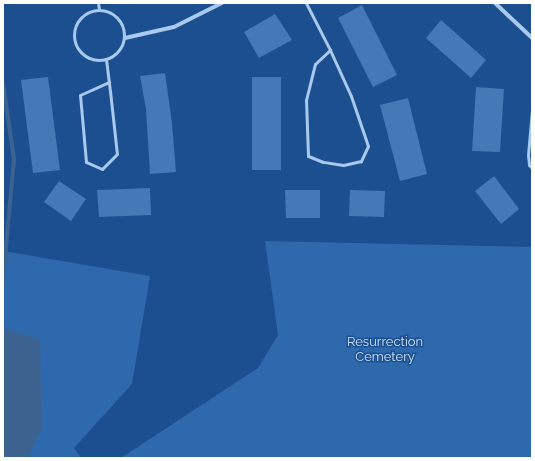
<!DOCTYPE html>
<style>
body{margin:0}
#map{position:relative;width:535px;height:461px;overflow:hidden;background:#1b4f8f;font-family:Raleway,sans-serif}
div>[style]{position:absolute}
.green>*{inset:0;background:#2e69ad}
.water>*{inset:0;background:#3c6290}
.stream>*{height:4px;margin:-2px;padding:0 2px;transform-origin:2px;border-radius:2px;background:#3c6290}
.building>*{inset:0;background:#4478b7}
.lane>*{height:3px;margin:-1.5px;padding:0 1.5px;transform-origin:1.5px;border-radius:1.5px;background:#a9c9ee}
.lane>.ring{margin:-1.5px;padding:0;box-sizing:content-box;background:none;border:3px solid #a9c9ee;border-radius:50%}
.street>*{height:4px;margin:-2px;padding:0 2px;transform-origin:2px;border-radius:2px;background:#a9c9ee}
span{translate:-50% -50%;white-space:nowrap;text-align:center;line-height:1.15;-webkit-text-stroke:3px #1b4f8f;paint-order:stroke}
.park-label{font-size:13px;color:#cfe3fa}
.frame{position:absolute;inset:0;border:4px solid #fff;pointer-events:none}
</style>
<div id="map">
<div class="green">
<div style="clip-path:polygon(265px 241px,532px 247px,532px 458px,121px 458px,258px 368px,278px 335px)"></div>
<div style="clip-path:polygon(3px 251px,150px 276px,132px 384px,74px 448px,81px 458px,3px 458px)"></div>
</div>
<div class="water">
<div style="clip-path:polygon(3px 328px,40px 340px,42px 427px,28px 458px,3px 458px)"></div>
</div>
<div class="stream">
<div style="left:3px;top:83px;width:77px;rotate:81.8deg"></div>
<div style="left:14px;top:159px;width:122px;rotate:95.2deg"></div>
</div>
<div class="building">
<div style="clip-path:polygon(362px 5px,397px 75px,373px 87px,338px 18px)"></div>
<div style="clip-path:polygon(275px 14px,292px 40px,259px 58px,244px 32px)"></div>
<div style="clip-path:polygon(441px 20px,486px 60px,471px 78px,426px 38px)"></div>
<div style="clip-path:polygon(165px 73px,172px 123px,176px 172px,150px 174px,146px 109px,140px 76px)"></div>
<div style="clip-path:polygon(48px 77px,60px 170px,33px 173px,21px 80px)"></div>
<div style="clip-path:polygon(252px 77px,281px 77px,281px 170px,252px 170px)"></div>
<div style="clip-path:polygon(476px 87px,504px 89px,500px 152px,472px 151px)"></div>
<div style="clip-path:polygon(408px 98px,427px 174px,400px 181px,380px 105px)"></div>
<div style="clip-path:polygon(494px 176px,519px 209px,501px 224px,475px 191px)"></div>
<div style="clip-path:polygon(59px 181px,86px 199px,71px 221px,44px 202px)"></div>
<div style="clip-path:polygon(150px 188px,151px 215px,99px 217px,97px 190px)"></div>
<div style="clip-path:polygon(285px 190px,320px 190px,320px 218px,286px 218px)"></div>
<div style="clip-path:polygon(350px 190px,385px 191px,384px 217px,349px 216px)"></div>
</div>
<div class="lane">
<div style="left:98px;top:3px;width:6px;rotate:81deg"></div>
<div style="left:306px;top:3px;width:53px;rotate:62.9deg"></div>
<div class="ring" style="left:74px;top:10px;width:47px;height:47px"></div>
<div style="left:330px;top:50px;width:51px;rotate:65.5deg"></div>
<div style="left:351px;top:96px;width:53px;rotate:71.2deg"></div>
<div style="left:368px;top:146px;width:17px;rotate:115deg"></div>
<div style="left:361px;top:161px;width:18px;rotate:167deg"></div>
<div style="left:343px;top:165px;width:20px;rotate:-171deg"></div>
<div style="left:323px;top:162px;width:16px;rotate:-158deg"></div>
<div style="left:308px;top:156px;width:56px;rotate:-92deg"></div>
<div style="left:306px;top:100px;width:37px;rotate:-76deg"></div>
<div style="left:315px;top:64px;width:21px;rotate:-43deg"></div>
<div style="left:106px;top:59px;width:32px;rotate:83deg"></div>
<div style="left:110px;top:91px;width:63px;rotate:83.7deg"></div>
<div style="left:117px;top:154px;width:21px;rotate:135deg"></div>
<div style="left:102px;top:169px;width:17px;rotate:-156deg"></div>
<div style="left:86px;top:162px;width:67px;rotate:-95.1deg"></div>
<div style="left:80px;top:95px;width:32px;rotate:-24deg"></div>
<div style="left:532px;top:110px;width:45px;rotate:95.1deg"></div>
<div style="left:528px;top:155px;width:10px;rotate:84deg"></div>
<div style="left:529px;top:165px;width:4px;rotate:45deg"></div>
</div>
<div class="street">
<div style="left:495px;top:3px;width:51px;rotate:43.4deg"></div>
<div style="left:125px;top:38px;width:50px;rotate:-12.7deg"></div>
<div style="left:174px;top:27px;width:54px;rotate:-26.6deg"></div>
</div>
<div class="park-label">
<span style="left:385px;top:350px">Resurrection<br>Cemetery</span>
</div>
<div class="frame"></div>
</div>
